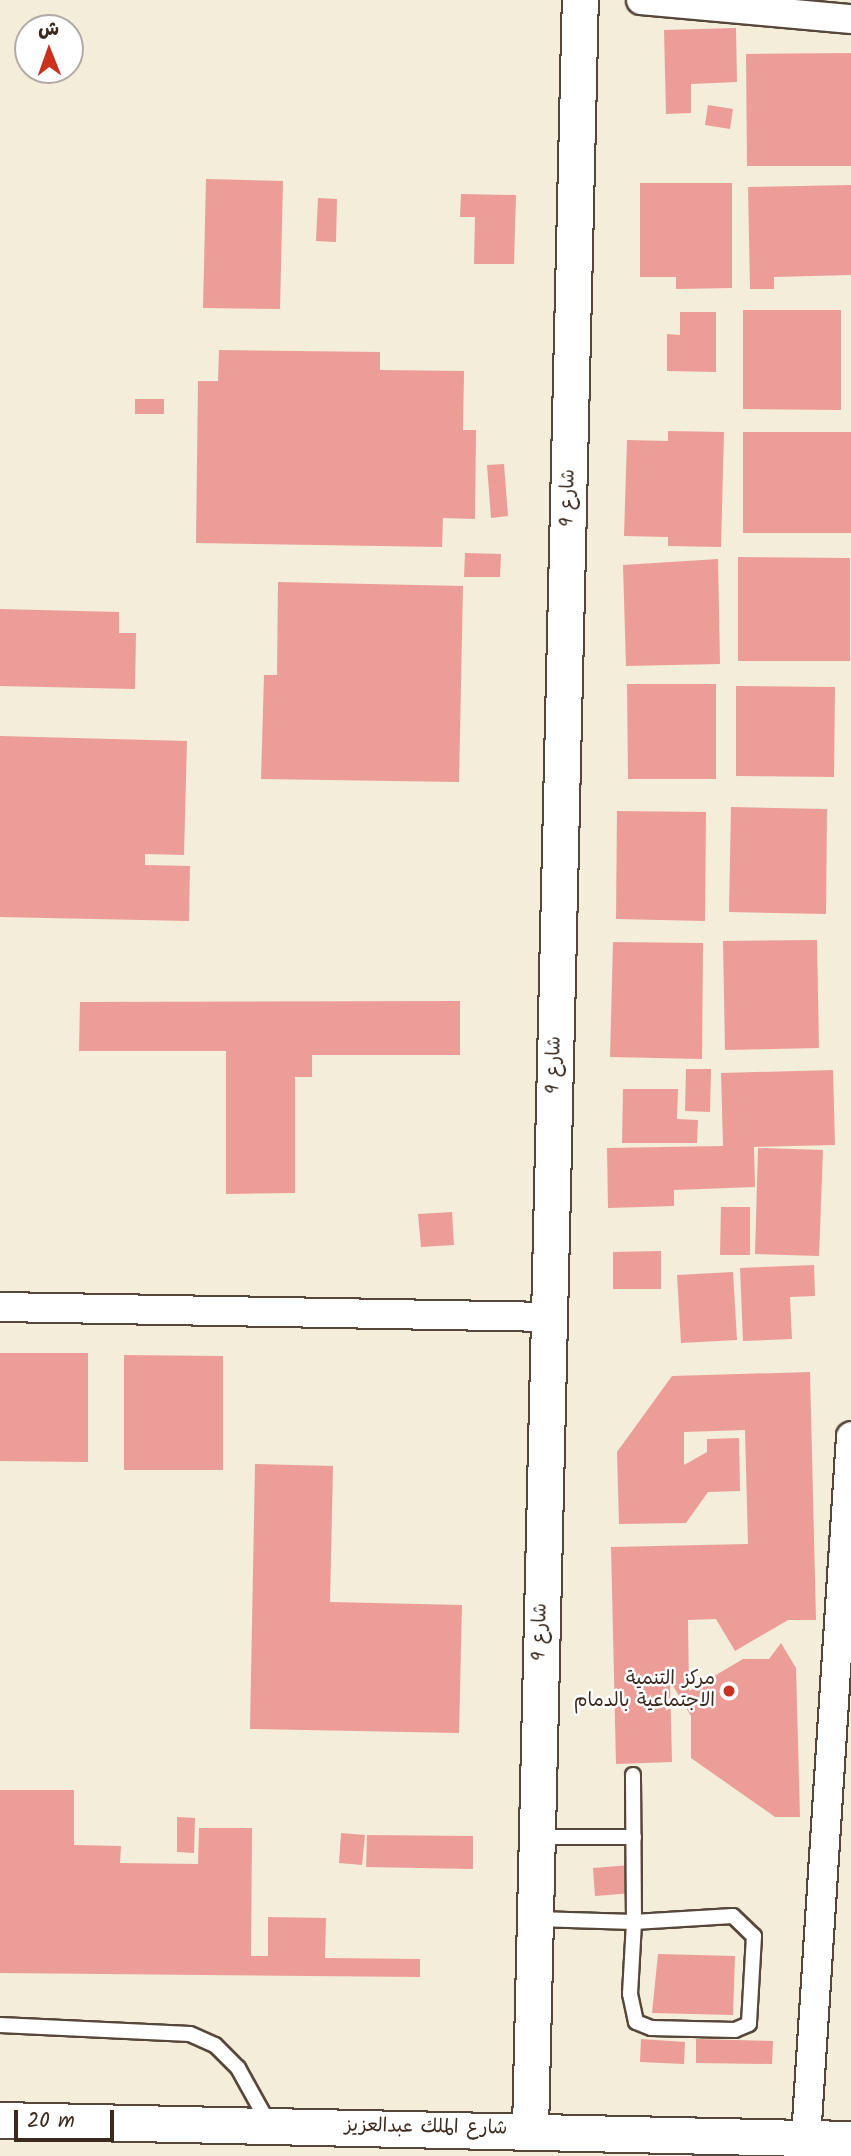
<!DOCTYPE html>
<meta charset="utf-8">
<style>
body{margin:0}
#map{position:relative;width:851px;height:2156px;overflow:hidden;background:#f3edd9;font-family:Kalam,"Playpen Sans Arabic",sans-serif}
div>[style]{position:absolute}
.building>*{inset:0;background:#ed9d97}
.roads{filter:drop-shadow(2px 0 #57473a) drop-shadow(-2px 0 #57473a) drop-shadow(0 2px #57473a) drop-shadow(0 -2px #57473a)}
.service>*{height:14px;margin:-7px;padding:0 7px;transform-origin:7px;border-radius:7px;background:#fff}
.minor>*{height:28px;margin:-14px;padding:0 14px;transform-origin:14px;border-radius:14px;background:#fff}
.tertiary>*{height:35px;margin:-17.5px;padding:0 17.5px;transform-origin:17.5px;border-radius:17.5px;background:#fff}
.dots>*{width:19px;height:19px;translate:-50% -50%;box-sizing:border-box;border:4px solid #fff;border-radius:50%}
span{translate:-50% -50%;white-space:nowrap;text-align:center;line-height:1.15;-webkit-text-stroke:5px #fff;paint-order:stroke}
.street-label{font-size:19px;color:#3b2a1e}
.poi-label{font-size:19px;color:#3b2a1e}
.right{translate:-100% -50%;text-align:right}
.north{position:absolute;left:14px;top:14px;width:70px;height:70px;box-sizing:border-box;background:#fff;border:2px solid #b1aaa5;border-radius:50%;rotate:359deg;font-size:19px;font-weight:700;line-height:28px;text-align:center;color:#3b2a1e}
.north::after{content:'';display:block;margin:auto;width:24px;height:32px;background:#c8321e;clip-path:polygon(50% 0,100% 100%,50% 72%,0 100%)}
.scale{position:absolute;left:14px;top:2110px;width:100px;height:32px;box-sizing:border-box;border:4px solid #3b2a1e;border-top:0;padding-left:9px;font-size:21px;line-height:24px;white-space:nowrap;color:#3b2a1e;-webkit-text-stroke:5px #fff;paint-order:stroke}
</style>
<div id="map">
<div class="building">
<div style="clip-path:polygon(736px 28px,737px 82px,691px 84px,691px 113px,666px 114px,664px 30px)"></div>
<div style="clip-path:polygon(851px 53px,851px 166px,747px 166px,746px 54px)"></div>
<div style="clip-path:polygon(708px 105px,733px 109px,730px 129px,705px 125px)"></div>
<div style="clip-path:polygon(206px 179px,283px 181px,280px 309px,203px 308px)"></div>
<div style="clip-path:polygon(640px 183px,732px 183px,732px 288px,676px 289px,676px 277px,640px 277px)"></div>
<div style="clip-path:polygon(851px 185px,851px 275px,774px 277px,774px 289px,750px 289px,748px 187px)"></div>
<div style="clip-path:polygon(461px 194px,516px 195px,514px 264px,474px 264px,475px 217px,460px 217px)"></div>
<div style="clip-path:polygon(318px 198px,337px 199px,336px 242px,316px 241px)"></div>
<div style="clip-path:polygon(743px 310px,841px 310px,841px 410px,743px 409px)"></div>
<div style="clip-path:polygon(680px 312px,716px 312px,716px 372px,667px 371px,667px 334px,680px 335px)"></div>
<div style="clip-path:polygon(219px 350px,380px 352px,380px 370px,464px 371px,463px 430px,476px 430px,475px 519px,443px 518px,442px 547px,196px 543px,198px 381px,218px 381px)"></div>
<div style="clip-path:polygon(135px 399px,164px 399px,164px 414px,135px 414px)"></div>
<div style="clip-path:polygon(668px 431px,724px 432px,721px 547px,668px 546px,668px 537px,624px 536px,627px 440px,668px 441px)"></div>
<div style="clip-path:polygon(743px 432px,851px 432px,851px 533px,743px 533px)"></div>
<div style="clip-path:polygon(504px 464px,508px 516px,491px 518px,487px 465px)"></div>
<div style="clip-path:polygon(465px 553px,501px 554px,500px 577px,464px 577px)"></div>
<div style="clip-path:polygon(738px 557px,850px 558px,850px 661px,738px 661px)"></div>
<div style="clip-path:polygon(718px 559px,720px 664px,626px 666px,623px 565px)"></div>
<div style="clip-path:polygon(278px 582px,463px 586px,459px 782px,261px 779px,264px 675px,277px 675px)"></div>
<div style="clip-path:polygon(0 609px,119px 612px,119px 633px,136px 633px,135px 689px,0 686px)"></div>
<div style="clip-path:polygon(627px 684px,716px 684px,716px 779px,628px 779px)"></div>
<div style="clip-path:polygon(736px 686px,835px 687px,834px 777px,736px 776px)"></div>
<div style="clip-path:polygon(0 736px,187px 741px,184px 855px,145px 854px,145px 865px,190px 866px,189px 921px,0 917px)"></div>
<div style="clip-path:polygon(731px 807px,827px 809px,826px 914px,729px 912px)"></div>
<div style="clip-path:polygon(617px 811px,706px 812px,705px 921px,616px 919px)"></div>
<div style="clip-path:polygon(817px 940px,819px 1048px,725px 1050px,723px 941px)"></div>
<div style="clip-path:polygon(613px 942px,703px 943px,702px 1059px,610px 1057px)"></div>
<div style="clip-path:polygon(460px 1001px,460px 1055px,312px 1055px,312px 1077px,295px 1077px,295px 1193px,226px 1194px,226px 1051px,79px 1051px,80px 1002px)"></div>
<div style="clip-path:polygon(686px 1069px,711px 1069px,710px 1112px,685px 1111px)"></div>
<div style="clip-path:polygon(833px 1070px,835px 1145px,754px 1147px,755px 1187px,674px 1190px,674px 1206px,608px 1208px,607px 1148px,723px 1146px,721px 1073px)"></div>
<div style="clip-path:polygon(623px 1089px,678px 1089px,677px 1119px,698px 1120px,697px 1143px,622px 1143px)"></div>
<div style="clip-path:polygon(758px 1148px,823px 1150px,819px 1256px,755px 1254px)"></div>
<div style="clip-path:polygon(721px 1207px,750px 1207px,750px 1255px,720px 1255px)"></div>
<div style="clip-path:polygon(452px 1212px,454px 1245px,421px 1247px,418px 1214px)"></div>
<div style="clip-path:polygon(661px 1251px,661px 1289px,613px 1289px,613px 1252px)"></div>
<div style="clip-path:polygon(814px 1265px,815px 1296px,790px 1297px,792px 1339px,743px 1341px,740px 1268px)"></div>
<div style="clip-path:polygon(733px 1272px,737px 1340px,681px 1343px,677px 1275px)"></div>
<div style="clip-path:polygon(0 1353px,88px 1353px,88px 1462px,0 1461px)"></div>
<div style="clip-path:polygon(124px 1355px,223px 1356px,223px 1470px,124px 1470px)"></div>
<div style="clip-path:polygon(810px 1372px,816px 1620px,788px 1620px,735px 1651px,716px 1619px,688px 1620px,689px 1691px,743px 1659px,769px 1659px,781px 1643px,796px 1668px,800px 1817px,775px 1817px,691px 1758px,691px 1716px,670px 1681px,672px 1762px,616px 1764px,611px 1547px,748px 1544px,745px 1430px,684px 1432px,684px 1465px,707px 1452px,707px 1439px,739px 1438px,740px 1491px,708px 1492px,686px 1523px,619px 1524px,617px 1452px,672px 1376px)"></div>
<div style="clip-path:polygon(255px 1464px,333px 1466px,330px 1602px,462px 1605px,459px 1733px,250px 1729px)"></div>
<div style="clip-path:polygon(0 1790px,74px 1790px,74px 1845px,121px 1846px,120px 1863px,198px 1864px,199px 1828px,252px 1828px,251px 1956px,268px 1956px,268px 1917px,326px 1918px,325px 1958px,420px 1959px,420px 1977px,0 1973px)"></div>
<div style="clip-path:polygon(177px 1817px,195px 1818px,194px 1853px,177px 1852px)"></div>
<div style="clip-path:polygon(341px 1833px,365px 1835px,362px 1865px,339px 1863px)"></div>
<div style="clip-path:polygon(367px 1835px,473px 1836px,473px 1869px,366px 1867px)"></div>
<div style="clip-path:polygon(631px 1865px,633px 1893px,595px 1896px,593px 1868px)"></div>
<div style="clip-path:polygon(658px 1954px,735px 1956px,733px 2015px,652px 2013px)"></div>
<div style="clip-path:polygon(641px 2039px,685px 2042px,684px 2064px,640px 2062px)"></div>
<div style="clip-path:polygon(696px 2039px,773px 2041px,772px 2064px,696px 2063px)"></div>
</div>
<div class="roads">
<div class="service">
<div style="left:537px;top:1837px;width:97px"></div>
<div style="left:536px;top:1919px;width:98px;rotate:1.8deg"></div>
<div style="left:634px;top:1922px;width:99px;rotate:-3.5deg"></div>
<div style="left:733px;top:1916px;width:29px;rotate:44deg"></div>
<div style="left:754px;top:1936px;width:88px;rotate:93.3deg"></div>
<div style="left:749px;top:2024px;width:15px;rotate:157deg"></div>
<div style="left:735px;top:2030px;width:84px;rotate:-178.6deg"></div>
<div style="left:651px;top:2028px;width:16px;rotate:-158deg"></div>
<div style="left:636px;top:2022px;width:29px;rotate:-102deg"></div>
<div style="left:630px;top:1994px;width:72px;rotate:-86.8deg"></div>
<div style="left:634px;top:1922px;width:147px;rotate:-90.4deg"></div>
<div style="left:0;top:2025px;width:190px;rotate:2.7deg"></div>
<div style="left:190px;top:2034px;width:27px;rotate:24deg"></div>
<div style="left:215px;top:2045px;width:33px;rotate:45deg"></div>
<div style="left:238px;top:2068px;width:64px;rotate:61deg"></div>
</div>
<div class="minor">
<div style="left:641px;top:0;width:211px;rotate:5.2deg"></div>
<div style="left:0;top:1307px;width:549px;rotate:1.04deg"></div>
<div style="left:806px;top:2138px;width:703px;rotate:-86.33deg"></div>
</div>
<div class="tertiary">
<div style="left:0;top:2120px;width:851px;rotate:1.28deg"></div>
<div style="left:530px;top:2130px;width:2131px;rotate:-88.66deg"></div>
</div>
</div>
<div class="dots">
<div style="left:729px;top:1691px;background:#c8321e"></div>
</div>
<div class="street-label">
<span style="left:569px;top:498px;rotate:-89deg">شارع 9</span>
<span style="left:555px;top:1065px;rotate:-89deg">شارع 9</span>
<span style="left:541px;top:1632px;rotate:-89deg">شارع 9</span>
<span style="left:426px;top:2128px;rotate:1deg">شارع الملك عبدالعزيز</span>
</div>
<div class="poi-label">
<span class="right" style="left:715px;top:1691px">مركز التنمية<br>الاجتماعية بالدمام</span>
</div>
<div class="north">ش</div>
<div class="scale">20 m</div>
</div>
